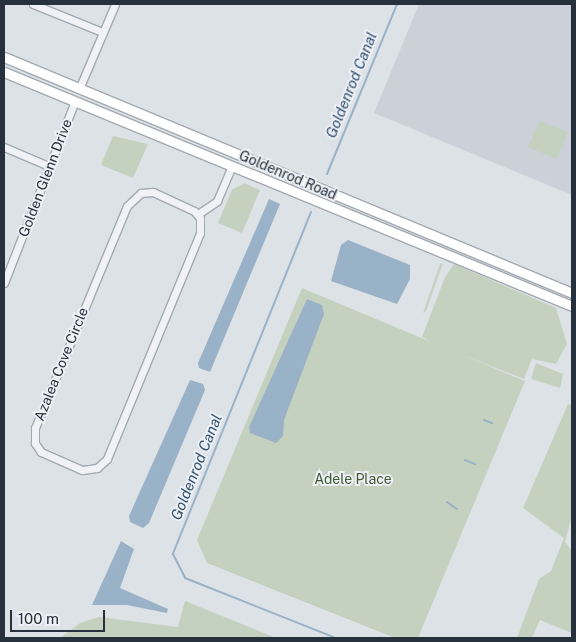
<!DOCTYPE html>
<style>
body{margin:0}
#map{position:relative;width:576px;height:642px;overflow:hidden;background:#dde2e7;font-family:"Public Sans",sans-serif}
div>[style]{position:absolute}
.built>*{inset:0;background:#ccd1d9}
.green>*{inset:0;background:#c4d1bf}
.water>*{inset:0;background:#99b2c7}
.stream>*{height:2px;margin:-1px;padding:0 1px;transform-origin:1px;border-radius:1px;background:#99b2c7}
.roads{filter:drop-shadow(1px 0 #a3a9b1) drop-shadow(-1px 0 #a3a9b1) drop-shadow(0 1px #a3a9b1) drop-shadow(0 -1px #a3a9b1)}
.minor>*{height:7px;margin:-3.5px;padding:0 3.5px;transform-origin:3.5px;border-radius:3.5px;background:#f0f2f5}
.major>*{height:9px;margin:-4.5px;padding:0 4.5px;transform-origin:4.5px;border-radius:4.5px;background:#fff}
span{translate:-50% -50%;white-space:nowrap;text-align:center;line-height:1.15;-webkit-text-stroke:4px #edf0f5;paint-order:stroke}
.street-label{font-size:14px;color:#27303d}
.park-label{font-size:14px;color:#3d5935}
.water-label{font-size:15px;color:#325170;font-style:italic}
.frame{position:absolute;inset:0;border:5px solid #27303d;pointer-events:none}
.scale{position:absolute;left:10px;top:610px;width:95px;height:22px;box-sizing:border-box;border:2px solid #27303d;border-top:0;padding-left:6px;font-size:15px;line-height:18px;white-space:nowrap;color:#27303d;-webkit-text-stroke:4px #edf0f5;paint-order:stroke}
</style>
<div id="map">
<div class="built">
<div style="clip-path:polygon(419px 4px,572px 4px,572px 195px,374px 113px)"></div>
</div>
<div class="green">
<div style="clip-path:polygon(539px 121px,568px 132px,557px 159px,528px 147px)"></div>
<div style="clip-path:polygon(113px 136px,148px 144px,133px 178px,101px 165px)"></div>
<div style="clip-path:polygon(244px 183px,260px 190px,242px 233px,218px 223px,232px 190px)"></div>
<div style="clip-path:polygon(443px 263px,426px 311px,423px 313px,440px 264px)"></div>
<div style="clip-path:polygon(454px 264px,556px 308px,567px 344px,556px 364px,532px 359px,524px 379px,460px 354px,525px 381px,418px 638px,395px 638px,207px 563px,197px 540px,302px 288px,431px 342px,422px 337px,445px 277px)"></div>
<div style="clip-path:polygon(536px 363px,563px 374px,560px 388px,531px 379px)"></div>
<div style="clip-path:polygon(568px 404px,572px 405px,572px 515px,565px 542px,572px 551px,572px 633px,540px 620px,532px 638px,517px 638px,539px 579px,551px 571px,564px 538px,523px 508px)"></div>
<div style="clip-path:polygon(185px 601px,276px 638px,60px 638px,80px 623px,99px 617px,178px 627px)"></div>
</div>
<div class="water">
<div style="clip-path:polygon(269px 199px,280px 204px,210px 372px,199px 368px,198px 363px)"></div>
<div style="clip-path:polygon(348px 240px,410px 265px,410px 279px,397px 304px,331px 281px,341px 245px)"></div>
<div style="clip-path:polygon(307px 299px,322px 305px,324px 314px,284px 420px,283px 436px,276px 443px,250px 433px,249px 427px)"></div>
<div style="clip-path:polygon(190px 380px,203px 384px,205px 390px,149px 523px,143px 528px,130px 522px,129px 516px)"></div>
<div style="clip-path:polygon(121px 541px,134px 549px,120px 588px,168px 609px,167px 613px,127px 605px,92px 605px)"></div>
</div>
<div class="stream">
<div style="left:327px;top:174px;width:184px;rotate:-67.6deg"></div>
<div style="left:311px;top:212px;width:369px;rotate:112deg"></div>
<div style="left:173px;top:554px;width:27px;rotate:63deg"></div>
<div style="left:185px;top:578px;width:162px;rotate:21.7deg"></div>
<div style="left:484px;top:420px;width:9px;rotate:21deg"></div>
<div style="left:465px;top:460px;width:11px;rotate:22deg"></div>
<div style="left:447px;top:502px;width:12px;rotate:35deg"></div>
</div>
<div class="roads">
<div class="minor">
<div style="left:33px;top:4px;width:74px;rotate:22.1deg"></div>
<div style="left:79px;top:89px;width:92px;rotate:-67deg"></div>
<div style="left:4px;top:147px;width:51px;rotate:23.1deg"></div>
<div style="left:153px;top:192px;width:45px;rotate:24.9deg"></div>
<div style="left:194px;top:211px;width:9px;rotate:49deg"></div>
<div style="left:200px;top:218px;width:15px;rotate:90deg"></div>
<div style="left:200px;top:233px;width:244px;rotate:112.4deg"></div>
<div style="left:107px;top:459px;width:13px;rotate:138deg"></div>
<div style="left:97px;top:468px;width:15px;rotate:172deg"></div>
<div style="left:82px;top:470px;width:45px;rotate:-156.3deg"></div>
<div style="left:41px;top:452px;width:11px;rotate:-124deg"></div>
<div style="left:35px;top:443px;width:15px;rotate:-90deg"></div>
<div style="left:35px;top:428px;width:240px;rotate:-67.5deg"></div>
<div style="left:127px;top:206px;width:19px;rotate:-43deg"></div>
<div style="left:141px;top:193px;width:12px;rotate:-5deg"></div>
<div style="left:198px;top:214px;width:23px;rotate:-34deg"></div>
<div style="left:217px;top:201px;width:38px;rotate:-67deg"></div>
<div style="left:4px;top:283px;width:195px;rotate:-68.7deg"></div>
</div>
<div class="major">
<div style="left:4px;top:57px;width:615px;rotate:22.56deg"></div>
<div style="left:4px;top:72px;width:614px;rotate:22.39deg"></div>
</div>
</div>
<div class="street-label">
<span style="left:288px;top:175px;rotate:23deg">Goldenrod Road</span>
<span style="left:45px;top:178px;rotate:-69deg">Golden Glenn Drive</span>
<span style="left:61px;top:364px;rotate:-68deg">Azalea Cove Circle</span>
</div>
<div class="park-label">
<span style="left:353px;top:479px">Adele Place</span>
</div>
<div class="water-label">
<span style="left:351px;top:85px;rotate:-68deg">Goldenrod Canal</span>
<span style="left:196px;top:467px;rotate:-68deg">Goldenrod Canal</span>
</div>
<div class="frame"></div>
<div class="scale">100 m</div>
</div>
